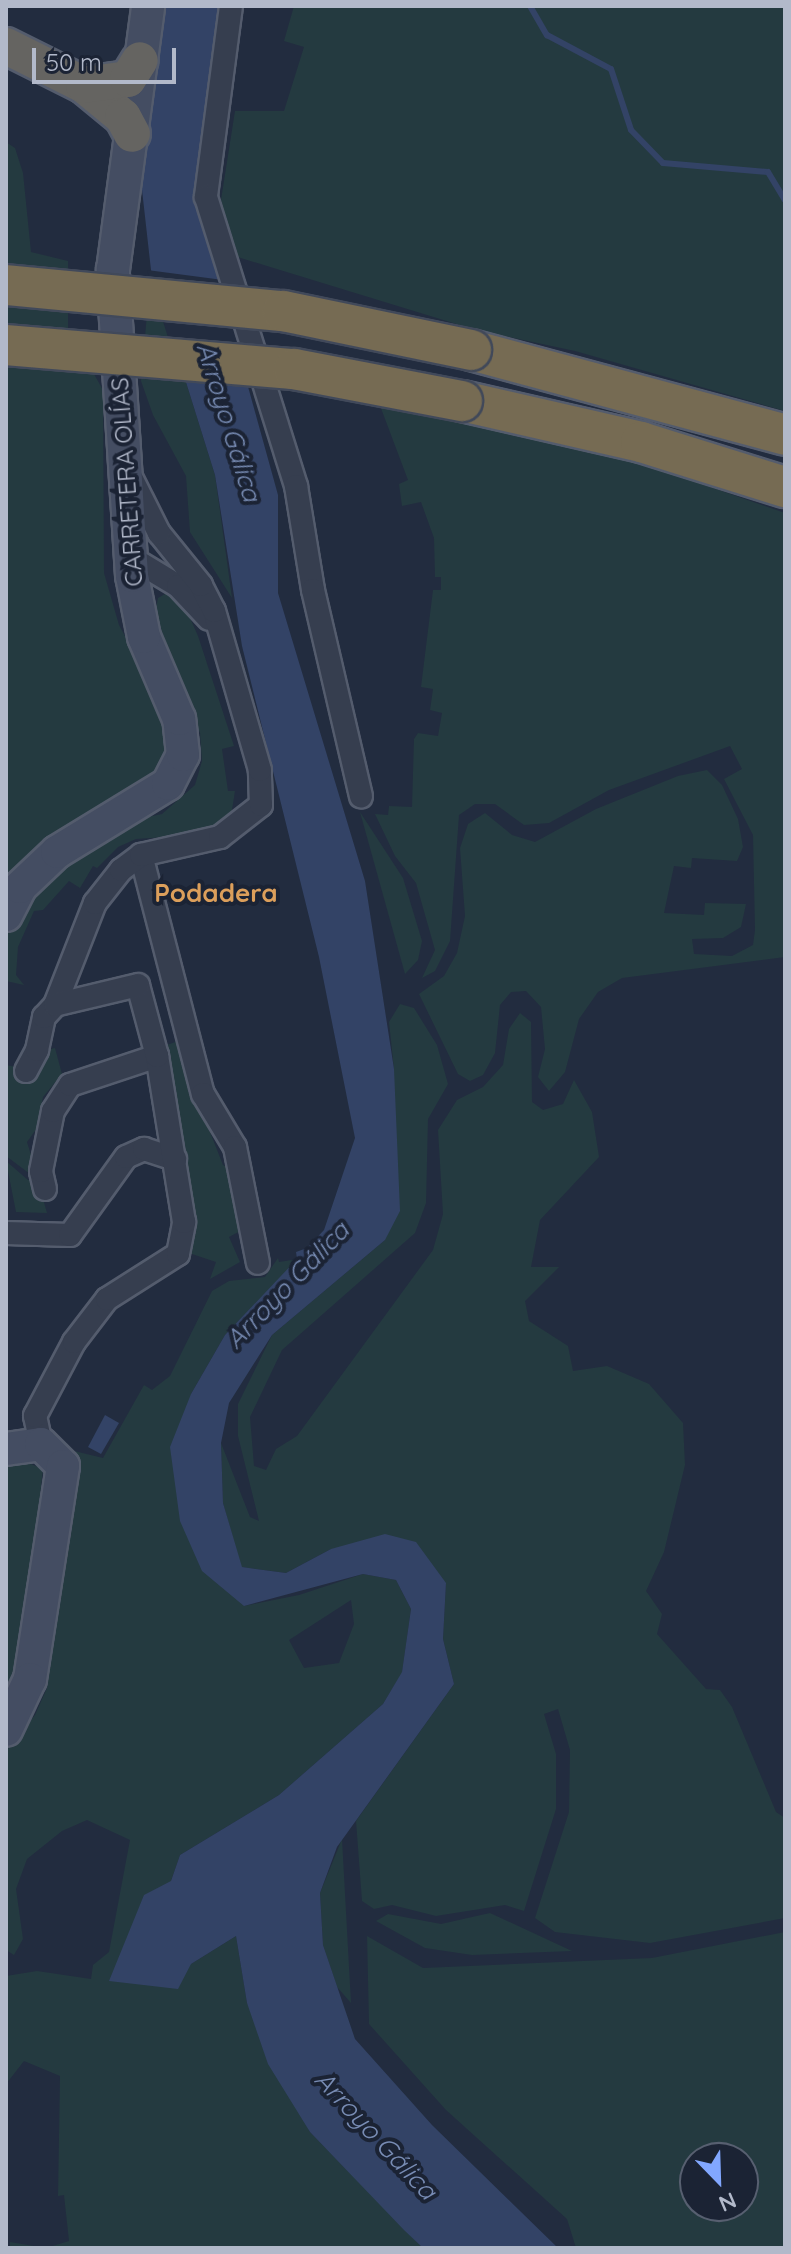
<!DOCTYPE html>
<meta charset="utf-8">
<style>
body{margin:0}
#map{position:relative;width:791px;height:2254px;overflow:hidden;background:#222c3f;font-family:Quicksand,sans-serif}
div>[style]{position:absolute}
.green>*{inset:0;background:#243a40}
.water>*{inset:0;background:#334366}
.pier>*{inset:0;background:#222c3f}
.stream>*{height:6px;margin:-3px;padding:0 3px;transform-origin:3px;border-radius:3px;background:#334366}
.roads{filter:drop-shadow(2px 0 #545c6d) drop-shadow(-2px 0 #545c6d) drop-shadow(0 2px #545c6d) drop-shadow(0 -2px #545c6d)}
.minor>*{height:22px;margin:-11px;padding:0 11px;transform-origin:11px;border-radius:11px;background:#363e4f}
.secondary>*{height:32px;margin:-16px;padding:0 16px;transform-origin:16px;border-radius:16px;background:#444d62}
.trunk>*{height:36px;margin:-18px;padding:0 18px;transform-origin:18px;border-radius:18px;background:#656461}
.motorway>*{height:40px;margin:-20px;padding:0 20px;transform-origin:20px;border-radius:20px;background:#766b53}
.bridges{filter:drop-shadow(2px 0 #41495a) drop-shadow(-2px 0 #41495a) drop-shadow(0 2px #41495a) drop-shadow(0 -2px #41495a)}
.motorway-bridge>*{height:40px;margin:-20px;padding:0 20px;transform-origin:20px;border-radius:20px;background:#766b53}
span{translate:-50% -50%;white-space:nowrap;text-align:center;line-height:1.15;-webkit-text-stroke:8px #1b2334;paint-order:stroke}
.street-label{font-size:24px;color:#b2b9ca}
.water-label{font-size:26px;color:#788cb4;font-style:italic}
.neighbourhood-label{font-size:26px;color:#dc9f5b;font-weight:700}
.frame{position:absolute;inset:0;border:8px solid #b2b9ca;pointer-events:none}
.north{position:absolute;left:679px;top:2142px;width:80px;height:80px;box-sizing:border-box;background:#1b2334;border:2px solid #575f70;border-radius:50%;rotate:157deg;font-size:22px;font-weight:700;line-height:32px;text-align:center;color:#b2b9ca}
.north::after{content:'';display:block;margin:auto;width:28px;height:36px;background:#82a7ff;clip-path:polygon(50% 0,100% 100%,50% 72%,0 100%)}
.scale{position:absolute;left:32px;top:48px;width:144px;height:36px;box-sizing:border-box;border:4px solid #b2b9ca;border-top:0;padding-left:10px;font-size:24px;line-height:28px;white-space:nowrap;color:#b2b9ca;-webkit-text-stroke:6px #1b2334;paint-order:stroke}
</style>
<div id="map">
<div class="green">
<div style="clip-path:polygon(294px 6px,785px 6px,785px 411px,575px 351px,476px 330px,231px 255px,221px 200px,235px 111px,284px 111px,304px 47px,284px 41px)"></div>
<div style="clip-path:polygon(6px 142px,15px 148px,23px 173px,31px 252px,68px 261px,68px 328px,103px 390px,104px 573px,119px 625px,163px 707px,170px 747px,161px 771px,6px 889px)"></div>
<div style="clip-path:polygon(151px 270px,215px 475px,232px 598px,190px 532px,186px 476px,153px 415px,141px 381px)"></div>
<div style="clip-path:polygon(379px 403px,650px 466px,785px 513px,785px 957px,622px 978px,598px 992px,579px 1019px,565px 1072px,549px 1091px,538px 1077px,545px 1049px,541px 1007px,526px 991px,511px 992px,500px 1005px,495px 1053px,483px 1075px,470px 1081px,458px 1074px,419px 994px,444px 976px,457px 953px,465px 916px,460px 848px,468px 824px,485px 813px,512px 835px,535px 842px,596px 809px,678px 776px,707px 770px,722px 785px,738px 819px,743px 847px,737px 861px,692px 858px,691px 868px,674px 866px,664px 913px,704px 915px,705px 903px,746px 904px,741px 927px,723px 938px,692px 939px,694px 954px,732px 956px,753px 945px,755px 930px,753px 835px,724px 779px,742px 769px,730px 746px,609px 790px,549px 823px,524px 825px,495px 804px,475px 804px,459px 815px,450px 941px,435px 971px,422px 978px,435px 950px,416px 883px,395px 856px,375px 814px,388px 815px,389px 806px,412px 807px,414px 739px,418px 733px,438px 736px,442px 713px,430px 710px,433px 689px,421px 687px,433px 590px,441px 590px,441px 577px,435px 577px,434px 538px,421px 502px,402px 506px,399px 484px,408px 480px)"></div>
<div style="clip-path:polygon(170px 591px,183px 602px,198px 636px,234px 746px,222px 749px,228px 791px,235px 791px,231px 816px,223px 827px,194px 835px,136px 839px,118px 847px,97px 868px,93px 866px,80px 888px,69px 881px,43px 910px,34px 911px,18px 947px,16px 975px,24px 985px,6px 981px,6px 929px,27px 891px,120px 823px,162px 814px,195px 785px,202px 761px,200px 733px,155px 614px,158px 598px)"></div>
<div style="clip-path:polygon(360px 812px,403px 878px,422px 941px,418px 960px,405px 974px)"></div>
<div style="clip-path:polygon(400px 1004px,414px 1008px,437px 1045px,448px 1084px,428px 1119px,426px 1203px,415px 1233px,282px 1350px,250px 1417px,254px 1466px,266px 1470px,276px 1449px,297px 1436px,433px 1250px,443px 1214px,438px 1130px,457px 1100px,483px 1087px,503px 1065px,509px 1029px,520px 1013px,531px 1022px,532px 1102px,543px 1110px,563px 1104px,574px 1080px,592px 1112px,599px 1157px,540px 1220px,531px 1267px,559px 1267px,525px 1301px,529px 1321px,568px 1346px,573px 1371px,607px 1366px,649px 1384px,683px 1423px,685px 1465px,664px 1552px,646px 1591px,662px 1614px,657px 1634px,706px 1689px,720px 1690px,732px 1707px,776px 1812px,785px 1818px,785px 1918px,650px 1943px,555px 1932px,535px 1918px,569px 1812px,570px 1750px,558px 1709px,544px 1714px,556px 1754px,556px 1809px,524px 1911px,505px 1905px,436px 1916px,392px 1905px,374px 1909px,362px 1901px,356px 1821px,454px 1684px,443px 1639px,446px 1583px,331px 1549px,286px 1573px,241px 1567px,223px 1503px,221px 1443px,250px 1517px,259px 1521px,238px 1436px,238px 1404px,272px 1335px,385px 1240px,394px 1069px,389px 1022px)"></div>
<div style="clip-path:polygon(184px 1039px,206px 1122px,223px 1165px,236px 1171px,244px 1229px,229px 1237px,240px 1262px,210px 1279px,216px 1262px,186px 1252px,161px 1047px)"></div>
<div style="clip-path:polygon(55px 1048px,62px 1074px,43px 1097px,37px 1128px,27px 1142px,36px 1171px,30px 1174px,6px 1156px,6px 1065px,22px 1068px,42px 1051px)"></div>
<div style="clip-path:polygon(6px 1161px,28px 1180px,37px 1178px,47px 1213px,16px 1212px)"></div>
<div style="clip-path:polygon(evenodd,278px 1258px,279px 1262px,298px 1259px,225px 1335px,191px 1394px,244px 1606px,299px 1595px,363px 1574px,396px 1580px,411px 1609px,402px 1673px,383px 1704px,279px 1795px,180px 1855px,171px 1881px,191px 1964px,236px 1936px,247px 2003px,310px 2132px,423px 2248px,10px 2248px,10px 2242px,46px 2248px,69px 2241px,64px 2195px,58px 2196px,60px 2076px,24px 2061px,6px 2084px,6px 1976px,37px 1971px,91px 1979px,93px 1965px,109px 1952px,130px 1840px,87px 1820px,62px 1831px,27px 1859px,16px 1889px,23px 1939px,14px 1955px,6px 1950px,6px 1751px,35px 1715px,47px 1688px,51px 1615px,74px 1451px,103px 1458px,144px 1385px,152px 1390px,170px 1376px,212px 1291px,229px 1281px,265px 1277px,278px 1258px,351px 1600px,354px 1624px,339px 1663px,304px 1668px,289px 1640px,351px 1600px)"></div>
<div style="clip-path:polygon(16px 1458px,43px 1469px,25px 1632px,6px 1703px,6px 1464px)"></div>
<div style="clip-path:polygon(342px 1839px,351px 2003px,337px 1987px,323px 1945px,320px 1893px)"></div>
<div style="clip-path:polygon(490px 1913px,572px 1951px,472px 1955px,425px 1948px,376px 1921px,388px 1914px,441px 1924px)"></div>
<div style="clip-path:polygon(evenodd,785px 1932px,785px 2248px,576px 2248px,567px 2219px,446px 2110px,369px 2024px,367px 1936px,423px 1968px,652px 1958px,785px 1932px,695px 2158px,743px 2158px,743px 2206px,695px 2206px,695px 2158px)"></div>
</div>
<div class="water">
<div style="clip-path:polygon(166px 6px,224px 6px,198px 206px,278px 495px,278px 593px,365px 881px,394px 1069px,400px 1211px,385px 1240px,272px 1335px,229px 1403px,221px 1443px,223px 1503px,242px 1567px,286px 1573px,331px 1549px,385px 1534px,416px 1542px,446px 1583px,443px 1639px,454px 1684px,337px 1847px,320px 1893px,323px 1945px,355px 2039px,432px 2125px,558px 2248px,423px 2248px,404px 2230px,310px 2132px,268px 2064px,247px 2003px,236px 1936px,191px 1964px,178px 1989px,109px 1981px,144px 1895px,171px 1881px,180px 1855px,279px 1795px,383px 1704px,402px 1672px,411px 1609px,396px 1580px,363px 1574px,244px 1606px,202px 1571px,180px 1521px,170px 1447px,191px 1394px,225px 1335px,297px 1259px,296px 1252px,307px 1248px,324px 1230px,355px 1138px,319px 957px,242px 646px,215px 475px,151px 270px,141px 181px)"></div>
<div style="clip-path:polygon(105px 1415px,119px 1423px,101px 1454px,88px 1447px)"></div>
</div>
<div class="pier">
<div style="clip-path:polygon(147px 270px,223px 280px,253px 386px,181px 379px)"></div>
</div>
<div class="stream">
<div style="left:530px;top:6px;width:34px;rotate:60deg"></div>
<div style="left:547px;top:35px;width:72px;rotate:28deg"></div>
<div style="left:611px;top:69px;width:64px;rotate:71.8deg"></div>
<div style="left:631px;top:130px;width:46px;rotate:45.9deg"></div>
<div style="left:663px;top:163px;width:105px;rotate:4.9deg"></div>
<div style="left:768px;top:172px;width:33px;rotate:59deg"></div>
</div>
<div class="roads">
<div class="minor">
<div style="left:231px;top:6px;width:193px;rotate:97.5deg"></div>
<div style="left:206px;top:197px;width:303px;rotate:72.7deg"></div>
<div style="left:296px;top:486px;width:105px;rotate:80.7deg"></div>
<div style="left:313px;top:590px;width:212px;rotate:76.9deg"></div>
<div style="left:130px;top:557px;width:56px;rotate:31.1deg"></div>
<div style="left:178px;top:586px;width:45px;rotate:46.8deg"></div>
<div style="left:141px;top:855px;width:247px;rotate:75.5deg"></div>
<div style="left:203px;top:1094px;width:62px;rotate:58.9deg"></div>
<div style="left:235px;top:1147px;width:118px;rotate:78.8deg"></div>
<div style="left:26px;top:1071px;width:24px;rotate:-62deg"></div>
<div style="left:37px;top:1050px;width:34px;rotate:-78deg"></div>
<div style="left:44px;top:1017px;width:16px;rotate:-47deg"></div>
<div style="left:55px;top:1005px;width:110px;rotate:-68.6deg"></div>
<div style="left:95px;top:903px;width:42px;rotate:-51.8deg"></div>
<div style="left:121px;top:870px;width:25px;rotate:-37deg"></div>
<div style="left:141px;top:855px;width:81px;rotate:-12.8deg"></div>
<div style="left:220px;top:837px;width:52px;rotate:-38deg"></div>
<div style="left:261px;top:805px;width:35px;rotate:-92deg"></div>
<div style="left:260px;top:770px;width:166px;rotate:-106.1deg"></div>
<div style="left:214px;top:611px;width:29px;rotate:-117deg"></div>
<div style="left:201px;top:585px;width:67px;rotate:-128.9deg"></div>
<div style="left:159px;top:533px;width:63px;rotate:-116.6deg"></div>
<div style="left:45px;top:1189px;width:18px;rotate:-103deg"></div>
<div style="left:41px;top:1171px;width:61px;rotate:-78.7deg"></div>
<div style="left:53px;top:1111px;width:31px;rotate:-57deg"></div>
<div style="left:70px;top:1085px;width:92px;rotate:-18.4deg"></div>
<div style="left:6px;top:1233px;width:64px;rotate:1.8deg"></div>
<div style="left:70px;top:1235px;width:96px;rotate:-54.3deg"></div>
<div style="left:126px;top:1157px;width:20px;rotate:-24deg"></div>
<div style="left:144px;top:1149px;width:33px;rotate:18deg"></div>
<div style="left:41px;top:1444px;width:29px;rotate:-102deg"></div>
<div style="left:35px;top:1416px;width:84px;rotate:-62.2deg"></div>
<div style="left:74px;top:1342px;width:54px;rotate:-52.5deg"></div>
<div style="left:107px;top:1299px;width:84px;rotate:-32.4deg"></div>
<div style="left:178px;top:1254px;width:33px;rotate:-79deg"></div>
<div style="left:184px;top:1222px;width:168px;rotate:-99.2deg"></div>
<div style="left:157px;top:1056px;width:73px;rotate:-105deg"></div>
<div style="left:138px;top:985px;width:85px;rotate:166.5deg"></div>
</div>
<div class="secondary">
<div style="left:6px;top:915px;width:31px;rotate:-63deg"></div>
<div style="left:20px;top:887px;width:51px;rotate:-43.4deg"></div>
<div style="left:57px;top:852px;width:130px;rotate:-31.5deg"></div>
<div style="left:168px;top:784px;width:33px;rotate:-63deg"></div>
<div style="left:183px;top:755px;width:36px;rotate:-96deg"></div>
<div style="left:179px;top:719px;width:89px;rotate:-113.1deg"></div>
<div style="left:144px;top:637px;width:62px;rotate:-101.1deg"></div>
<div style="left:132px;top:576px;width:307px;rotate:-93.6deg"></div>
<div style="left:113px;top:270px;width:266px;rotate:-82.4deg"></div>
<div style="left:6px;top:1449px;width:35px;rotate:-8deg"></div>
<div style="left:41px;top:1444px;width:31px;rotate:45deg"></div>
<div style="left:63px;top:1466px;width:216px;rotate:98.8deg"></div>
<div style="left:30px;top:1679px;width:56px;rotate:115.2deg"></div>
</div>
<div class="trunk">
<div style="left:6px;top:46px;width:87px;rotate:26.6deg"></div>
<div style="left:84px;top:85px;width:50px;rotate:39.4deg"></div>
<div style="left:123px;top:117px;width:19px;rotate:62deg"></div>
<div style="left:84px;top:85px;width:44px;rotate:-7.8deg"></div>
<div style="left:128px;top:79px;width:22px;rotate:-58deg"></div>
</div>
<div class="motorway">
<div style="left:471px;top:350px;width:325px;rotate:15.1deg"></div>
<div style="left:462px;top:401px;width:184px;rotate:12.9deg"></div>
<div style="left:641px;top:442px;width:151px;rotate:17.4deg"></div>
</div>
</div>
<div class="bridges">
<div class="motorway-bridge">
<div style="left:6px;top:285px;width:278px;rotate:5.4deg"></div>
<div style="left:283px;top:311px;width:192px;rotate:11.7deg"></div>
<div style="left:6px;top:345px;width:289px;rotate:4.8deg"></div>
<div style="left:294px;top:369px;width:171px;rotate:10.8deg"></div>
</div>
</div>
<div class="street-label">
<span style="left:127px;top:482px;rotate:-94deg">CARRETERA OLÍAS</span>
</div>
<div class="water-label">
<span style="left:229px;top:422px;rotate:73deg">Arroyo Gálica</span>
<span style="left:287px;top:1285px;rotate:-46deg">Arroyo Gálica</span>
<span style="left:376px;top:2135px;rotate:47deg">Arroyo Gálica</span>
</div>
<div class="neighbourhood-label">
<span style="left:216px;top:893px">Podadera</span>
</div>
<div class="frame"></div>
<div class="north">N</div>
<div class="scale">50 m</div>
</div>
